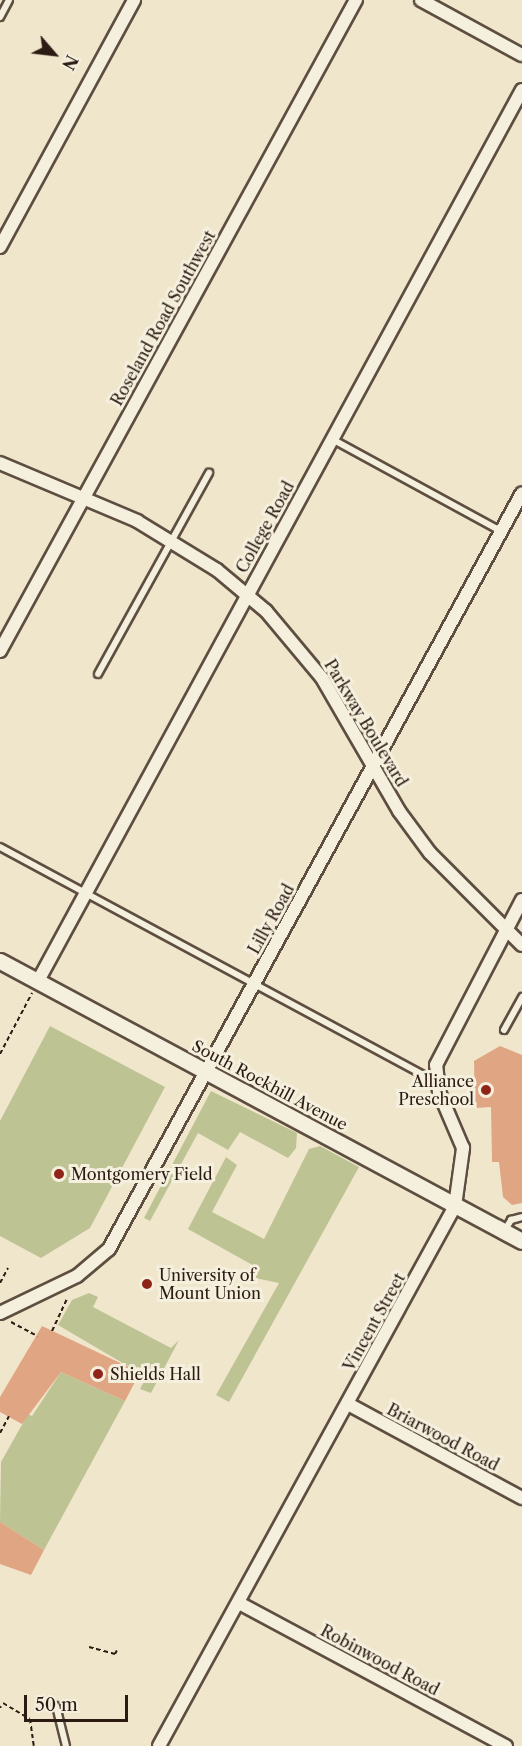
<!DOCTYPE html>
<style>
body{margin:0}
#map{position:relative;width:522px;height:1746px;overflow:hidden;background:#f0e6cc;font-family:"Libre Caslon Text",serif}
div>[style]{position:absolute}
.green>*{inset:0;background:#bec394}
.building>*{inset:0;background:#e0a582}
.path>*{height:2px;margin-top:-1px;transform-origin:0;background:repeating-linear-gradient(90deg,#2c1b12 0 4.5px,transparent 0 7.5px)}
.roads{filter:drop-shadow(2px 0 #5d4e40) drop-shadow(-2px 0 #5d4e40) drop-shadow(0 2px #5d4e40) drop-shadow(0 -2px #5d4e40)}
.service>*{height:6px;margin:-3px;padding:0 3px;transform-origin:3px;border-radius:3px;background:#f5efde}
.minor>*{height:12px;margin:-6px;padding:0 6px;transform-origin:6px;border-radius:6px;background:#f5efde}
.tertiary>*{height:15px;margin:-7.5px;padding:0 7.5px;transform-origin:7.5px;border-radius:7.5px;background:#f5efde}
.dots>*{width:16px;height:16px;translate:-50% -50%;box-sizing:border-box;border:3px solid #f5efde;border-radius:50%}
span{translate:-50% -50%;white-space:nowrap;text-align:center;line-height:1.15;-webkit-text-stroke:6px #f5efde;paint-order:stroke}
.street-label{font-size:16px;color:#2c1b12}
.poi-label{font-size:16px;color:#2c1b12}
.right{translate:-100% -50%;text-align:right}
.left{translate:0 -50%;text-align:left}
.north{position:absolute;left:24px;top:24px;width:60px;height:60px;-webkit-text-stroke:4px #f5efde;paint-order:stroke;rotate:118deg;font-size:16px;font-weight:700;line-height:24px;text-align:center;color:#2c1b12}
.north::after{content:'';display:block;margin:auto;width:21px;height:27px;background:#2c1b12;clip-path:polygon(50% 0,100% 100%,50% 72%,0 100%)}
.scale{position:absolute;left:24px;top:1695px;width:104px;height:27px;box-sizing:border-box;border:3px solid #2c1b12;border-top:0;padding-left:8px;font-size:18px;line-height:21px;white-space:nowrap;color:#2c1b12;-webkit-text-stroke:4px #f5efde;paint-order:stroke}
</style>
<div id="map">
<div class="green">
<div style="clip-path:polygon(50px 1026px,165px 1087px,90px 1228px,41px 1258px,0 1236px,0 1121px)"></div>
<div style="clip-path:polygon(211px 1091px,297px 1133px,296px 1148px,288px 1158px,240px 1132px,228px 1150px,198px 1133px,150px 1221px,144px 1218px)"></div>
<div style="clip-path:polygon(320px 1146px,359px 1167px,229px 1402px,216px 1395px,279px 1283px,251px 1277px,256px 1267px,188px 1229px,226px 1157px,237px 1165px,212px 1212px,264px 1239px,309px 1149px)"></div>
<div style="clip-path:polygon(89px 1293px,98px 1297px,93px 1307px,171px 1348px,179px 1340px,151px 1393px,140px 1389px,148px 1374px,139px 1367px,131px 1368px,58px 1325px,72px 1300px)"></div>
<div style="clip-path:polygon(61px 1372px,125px 1401px,44px 1550px,0 1522px,1px 1462px,28px 1414px,32px 1416px)"></div>
</div>
<div class="building">
<div style="clip-path:polygon(500px 1046px,522px 1055px,522px 1203px,512px 1205px,503px 1197px,499px 1162px,492px 1162px,491px 1107px,475px 1108px,474px 1061px)"></div>
<div style="clip-path:polygon(42px 1326px,131px 1368px,129px 1373px,137px 1378px,125px 1401px,61px 1372px,22px 1424px,0 1412px,0 1397px)"></div>
<div style="clip-path:polygon(0 1522px,44px 1550px,31px 1575px,0 1564px)"></div>
</div>
<div class="path">
<div style="left:0;top:1054px;width:69px;rotate:-62.3deg"></div>
<div style="left:0;top:1283px;width:17px;rotate:-62deg"></div>
<div style="left:11px;top:1322px;width:30px;rotate:28deg"></div>
<div style="left:52px;top:1331px;width:35px;rotate:-65deg"></div>
<div style="left:0;top:1433px;width:19px;rotate:-62deg"></div>
<div style="left:89px;top:1647px;width:27px;rotate:15deg"></div>
<div style="left:115px;top:1654px;width:4px;rotate:-63deg"></div>
<div style="left:3px;top:1703px;width:31px;rotate:31deg"></div>
<div style="left:30px;top:1719px;width:27px;rotate:82deg"></div>
<div style="left:0;top:1708px;width:2px;rotate:-63deg"></div>
</div>
<div class="roads">
<div class="service">
<div style="left:0;top:17px;width:19px;rotate:-62deg"></div>
<div style="left:332px;top:439px;width:192px;rotate:28.6deg"></div>
<div style="left:98px;top:674px;width:230px;rotate:-61.1deg"></div>
<div style="left:0;top:847px;width:495px;rotate:28.3deg"></div>
<div style="left:504px;top:1030px;width:38px;rotate:-61deg"></div>
<div style="left:505px;top:1230px;width:12px;rotate:-59deg"></div>
<div style="left:511px;top:1220px;width:11px;rotate:-15deg"></div>
<div style="left:56px;top:1706px;width:41px;rotate:76deg"></div>
</div>
<div class="minor">
<div style="left:421px;top:0;width:115px;rotate:28.6deg"></div>
<div style="left:0;top:247px;width:281px;rotate:-61.5deg"></div>
<div style="left:0;top:463px;width:149px;rotate:22.9deg"></div>
<div style="left:137px;top:521px;width:94px;rotate:31.5deg"></div>
<div style="left:217px;top:570px;width:64px;rotate:39.9deg"></div>
<div style="left:266px;top:611px;width:87px;rotate:50.1deg"></div>
<div style="left:322px;top:678px;width:154px;rotate:59.9deg"></div>
<div style="left:399px;top:811px;width:52px;rotate:53.6deg"></div>
<div style="left:430px;top:853px;width:130px;rotate:45deg"></div>
<div style="left:0;top:651px;width:742px;rotate:-61.33deg"></div>
<div style="left:38px;top:981px;width:1014px;rotate:-61.49deg"></div>
<div style="left:0;top:1313px;width:85px;rotate:-25.7deg"></div>
<div style="left:77px;top:1276px;width:42px;rotate:-40.2deg"></div>
<div style="left:109px;top:1249px;width:861px;rotate:-61.35deg"></div>
<div style="left:348px;top:1404px;width:198px;rotate:28.4deg"></div>
<div style="left:239px;top:1603px;width:303px;rotate:28.2deg"></div>
<div style="left:159px;top:1746px;width:616px;rotate:-61.27deg"></div>
<div style="left:455px;top:1206px;width:59px;rotate:-82.1deg"></div>
<div style="left:463px;top:1148px;width:61px;rotate:-113.2deg"></div>
<div style="left:439px;top:1092px;width:27px;rotate:-96deg"></div>
<div style="left:436px;top:1065px;width:186px;rotate:-62.5deg"></div>
</div>
<div class="tertiary">
<div style="left:0;top:961px;width:592px;rotate:28.21deg"></div>
</div>
</div>
<div class="dots">
<div style="left:486px;top:1090px;background:#8f2418"></div>
<div style="left:59px;top:1174px;background:#8f2418"></div>
<div style="left:147px;top:1284px;background:#8f2418"></div>
<div style="left:98px;top:1374px;background:#8f2418"></div>
</div>
<div class="street-label">
<span style="left:163px;top:318px;rotate:-61deg">Roseland Road Southwest</span>
<span style="left:265px;top:527px;rotate:-61deg">College Road</span>
<span style="left:366px;top:723px;rotate:59deg">Parkway Boulevard</span>
<span style="left:271px;top:919px;rotate:-61deg">Lilly Road</span>
<span style="left:270px;top:1085px;rotate:28deg">South Rockhill Avenue</span>
<span style="left:374px;top:1322px;rotate:-61deg">Vincent Street</span>
<span style="left:443px;top:1437px;rotate:28deg">Briarwood Road</span>
<span style="left:380px;top:1660px;rotate:28deg">Robinwood Road</span>
</div>
<div class="poi-label">
<span class="right" style="left:474px;top:1090px">Alliance<br>Preschool</span>
<span class="left" style="left:71px;top:1174px">Montgomery Field</span>
<span class="left" style="left:159px;top:1284px">University of<br>Mount Union</span>
<span class="left" style="left:110px;top:1374px">Shields Hall</span>
</div>
<div class="north">N</div>
<div class="scale">50 m</div>
</div>
